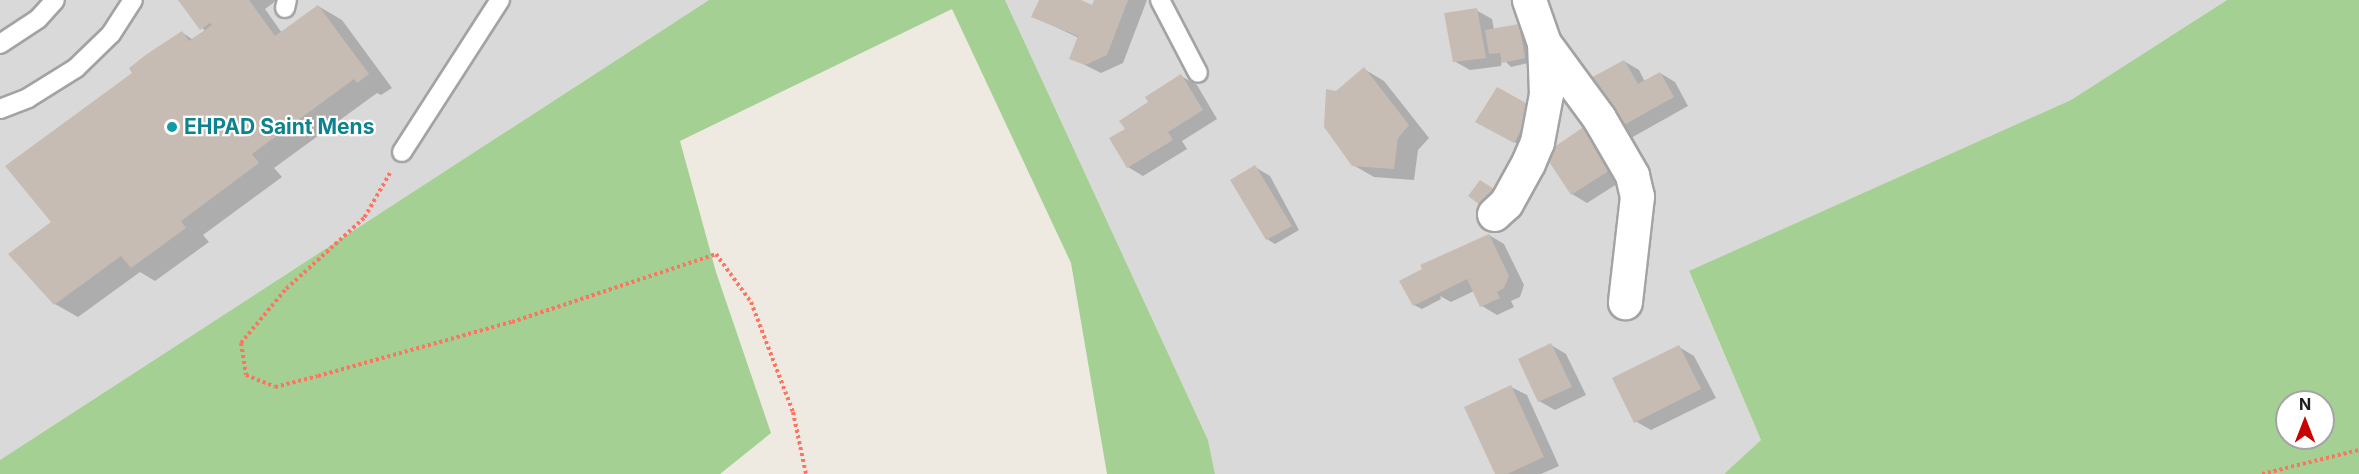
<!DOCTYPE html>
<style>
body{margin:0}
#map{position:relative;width:2359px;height:474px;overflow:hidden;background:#eeeae1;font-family:Inter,sans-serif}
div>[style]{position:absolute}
.residential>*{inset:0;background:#dad9d9}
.forest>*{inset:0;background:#a4d093}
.shadow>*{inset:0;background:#0003}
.building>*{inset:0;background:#c6bcb4}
.path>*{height:4px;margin-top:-2px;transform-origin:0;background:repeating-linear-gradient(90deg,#ff7361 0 3px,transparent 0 6px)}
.roads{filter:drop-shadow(2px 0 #a3a3a3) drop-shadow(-2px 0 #a3a3a3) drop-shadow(0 2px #a3a3a3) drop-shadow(0 -2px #a3a3a3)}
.service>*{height:18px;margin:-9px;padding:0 9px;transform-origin:9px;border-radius:9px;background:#fff}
.minor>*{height:33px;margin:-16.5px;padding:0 16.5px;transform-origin:16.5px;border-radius:16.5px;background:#fff}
.dots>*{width:16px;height:16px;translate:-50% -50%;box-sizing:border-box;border:3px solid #fff;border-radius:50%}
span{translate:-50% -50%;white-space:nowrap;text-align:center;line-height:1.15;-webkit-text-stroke:4.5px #fff;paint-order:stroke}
.culture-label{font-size:21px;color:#0d838f;font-weight:700}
.left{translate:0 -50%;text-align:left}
.north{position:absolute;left:2275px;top:390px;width:60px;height:60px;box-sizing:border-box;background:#fff;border:2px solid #a4a4a4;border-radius:50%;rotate:0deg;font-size:16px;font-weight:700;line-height:24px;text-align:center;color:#1c1c1c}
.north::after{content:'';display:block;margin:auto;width:21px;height:27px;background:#c80200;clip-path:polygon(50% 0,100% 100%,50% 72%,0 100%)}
</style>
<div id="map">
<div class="residential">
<div style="clip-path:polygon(0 0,709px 0,0 460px)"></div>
<div style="clip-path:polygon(1005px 0,2227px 0,2071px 100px,1689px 272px,1761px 440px,1724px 474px,1215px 474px,1208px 440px)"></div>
</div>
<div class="forest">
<div style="clip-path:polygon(709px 0,1005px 0,1208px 440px,1215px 474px,1107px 474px,1071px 263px,952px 9px,680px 141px,716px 272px,771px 433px,720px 474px,0 474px,0 460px)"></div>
<div style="clip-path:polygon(evenodd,2227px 0,2359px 0,2359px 474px,1724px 474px,1761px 440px,1689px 271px,2071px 100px,2227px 0,2287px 402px,2323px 402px,2323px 438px,2287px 438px,2287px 402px)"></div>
</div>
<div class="shadow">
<div style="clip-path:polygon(180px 0,277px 0,265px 9px,282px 33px,318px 6px,342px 20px,392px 88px,381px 95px,377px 93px,274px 168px,282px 177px,203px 235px,209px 242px,155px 281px,140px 272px,78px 317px,55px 304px,51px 224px,134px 73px,183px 33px,192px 39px,205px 31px)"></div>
<div style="clip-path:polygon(1042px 0,1077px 0,1093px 7px,1096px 0,1147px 0,1123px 63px,1101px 73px,1071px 58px,1079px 38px,1032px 16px)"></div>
<div style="clip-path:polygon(1476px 10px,1492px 19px,1494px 30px,1519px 25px,1527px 30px,1533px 62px,1511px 67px,1502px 58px,1501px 66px,1470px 70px,1454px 61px)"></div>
<div style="clip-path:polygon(1624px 61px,1639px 70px,1645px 82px,1660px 73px,1675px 82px,1688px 106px,1631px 138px,1616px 129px)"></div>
<div style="clip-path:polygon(1364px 69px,1384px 81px,1429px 138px,1418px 150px,1414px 180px,1374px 177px,1353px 165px,1337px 92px)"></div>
<div style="clip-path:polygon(1181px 76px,1197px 85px,1217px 119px,1182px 141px,1187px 149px,1143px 176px,1128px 167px,1127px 129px)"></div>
<div style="clip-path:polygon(1548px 117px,1529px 150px,1492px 130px)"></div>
<div style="clip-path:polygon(1585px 127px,1628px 177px,1587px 203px,1572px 194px)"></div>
<div style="clip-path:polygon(1255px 167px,1270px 176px,1299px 230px,1275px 244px,1267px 239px)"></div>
<div style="clip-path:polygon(1489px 235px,1504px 244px,1524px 285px,1520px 297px,1511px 301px,1514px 307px,1497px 315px,1482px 306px,1474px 291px,1451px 302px,1440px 296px,1441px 299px,1422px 309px,1414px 305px)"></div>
<div style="clip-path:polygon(1551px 345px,1566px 354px,1586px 395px,1555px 410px,1539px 401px)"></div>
<div style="clip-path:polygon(1679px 347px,1694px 356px,1716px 398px,1651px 430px,1635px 421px)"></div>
<div style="clip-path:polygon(1511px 387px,1527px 395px,1559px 466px,1541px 474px,1497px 474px)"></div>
</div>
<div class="building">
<div style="clip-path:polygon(178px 0,249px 0,275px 36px,318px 5px,369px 74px,357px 83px,354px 79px,252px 154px,259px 163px,181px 221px,186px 228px,131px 268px,121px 256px,54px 305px,8px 254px,51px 222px,5px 166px,132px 73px,129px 68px,147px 54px,182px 31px,189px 41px,212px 25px,210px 23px,200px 30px)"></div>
<div style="clip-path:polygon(1039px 0,1081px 0,1092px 5px,1094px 0,1128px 0,1107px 55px,1085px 65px,1069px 59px,1078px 36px,1031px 17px)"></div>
<div style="clip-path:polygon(1477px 8px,1486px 58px,1453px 62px,1444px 13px)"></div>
<div style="clip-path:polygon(1519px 24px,1525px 58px,1502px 63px,1500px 53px,1489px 54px,1485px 30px)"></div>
<div style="clip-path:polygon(1624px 60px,1638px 84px,1660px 72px,1674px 97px,1615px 130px,1587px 80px)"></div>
<div style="clip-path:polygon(1364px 67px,1409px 125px,1398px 138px,1394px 169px,1352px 166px,1324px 127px,1326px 89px,1336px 91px)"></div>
<div style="clip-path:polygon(1181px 74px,1203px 110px,1168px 132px,1173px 140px,1127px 168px,1109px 138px,1125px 129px,1119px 121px,1148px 102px,1145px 97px)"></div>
<div style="clip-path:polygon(1497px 87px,1533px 107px,1514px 143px,1475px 122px)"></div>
<div style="clip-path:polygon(1585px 126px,1613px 168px,1571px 195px,1544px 154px)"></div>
<div style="clip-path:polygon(1255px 165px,1292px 226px,1266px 240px,1230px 180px)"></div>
<div style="clip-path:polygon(1480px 180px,1497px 191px,1484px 208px,1468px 196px)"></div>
<div style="clip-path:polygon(1489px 234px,1509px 276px,1504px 288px,1497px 292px,1500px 298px,1480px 307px,1467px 279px,1413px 306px,1399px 281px,1422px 269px,1420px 265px)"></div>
<div style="clip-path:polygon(1551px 343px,1572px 387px,1538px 402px,1518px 359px)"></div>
<div style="clip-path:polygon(1679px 345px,1701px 389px,1634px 423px,1612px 378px)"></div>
<div style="clip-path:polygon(1511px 385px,1544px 457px,1507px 474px,1495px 474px,1464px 407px)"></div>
</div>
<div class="path">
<div style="left:390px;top:173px;width:52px;rotate:120deg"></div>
<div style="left:364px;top:218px;width:107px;rotate:137.7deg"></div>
<div style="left:285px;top:290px;width:69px;rotate:129.7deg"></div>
<div style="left:241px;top:343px;width:32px;rotate:81deg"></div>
<div style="left:246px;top:375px;width:31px;rotate:22deg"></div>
<div style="left:275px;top:387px;width:44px;rotate:-14.3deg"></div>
<div style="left:318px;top:376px;width:201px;rotate:-15.6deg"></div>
<div style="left:512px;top:322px;width:215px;rotate:-18.4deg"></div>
<div style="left:716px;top:254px;width:59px;rotate:53.9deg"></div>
<div style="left:751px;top:302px;width:118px;rotate:69.1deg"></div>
<div style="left:793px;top:412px;width:63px;rotate:78.2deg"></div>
<div style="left:2262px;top:474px;width:100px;rotate:-13.9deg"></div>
</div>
<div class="roads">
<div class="service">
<div style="left:1160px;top:0;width:82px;rotate:62.5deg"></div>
<div style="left:285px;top:8px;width:8px;rotate:-76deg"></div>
<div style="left:0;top:44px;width:45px;rotate:-33.3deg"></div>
<div style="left:38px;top:19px;width:25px;rotate:-48deg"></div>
<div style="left:0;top:109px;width:30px;rotate:-21deg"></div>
<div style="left:28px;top:98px;width:57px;rotate:-32deg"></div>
<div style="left:76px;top:68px;width:49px;rotate:-44.2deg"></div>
<div style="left:111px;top:34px;width:40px;rotate:-57.1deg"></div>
<div style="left:402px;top:152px;width:181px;rotate:-57.2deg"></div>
</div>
<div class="minor">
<div style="left:1544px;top:43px;width:93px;rotate:53.7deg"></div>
<div style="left:1599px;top:118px;width:66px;rotate:59.9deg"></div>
<div style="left:1632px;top:175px;width:22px;rotate:77deg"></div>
<div style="left:1637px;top:196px;width:107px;rotate:96.5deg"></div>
<div style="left:1494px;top:214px;width:16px;rotate:-43deg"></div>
<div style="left:1506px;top:203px;width:46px;rotate:-61.2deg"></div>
<div style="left:1528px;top:163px;width:23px;rotate:-67deg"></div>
<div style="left:1537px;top:142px;width:49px;rotate:-79.4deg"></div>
<div style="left:1546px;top:94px;width:51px;rotate:-92.2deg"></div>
<div style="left:1544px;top:43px;width:46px;rotate:-109.2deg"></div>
</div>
</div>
<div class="dots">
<div style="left:172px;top:127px;background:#0f9aa8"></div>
</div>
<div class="culture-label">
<span class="left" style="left:184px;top:127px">EHPAD Saint Mens</span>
</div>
<div class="north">N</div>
</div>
